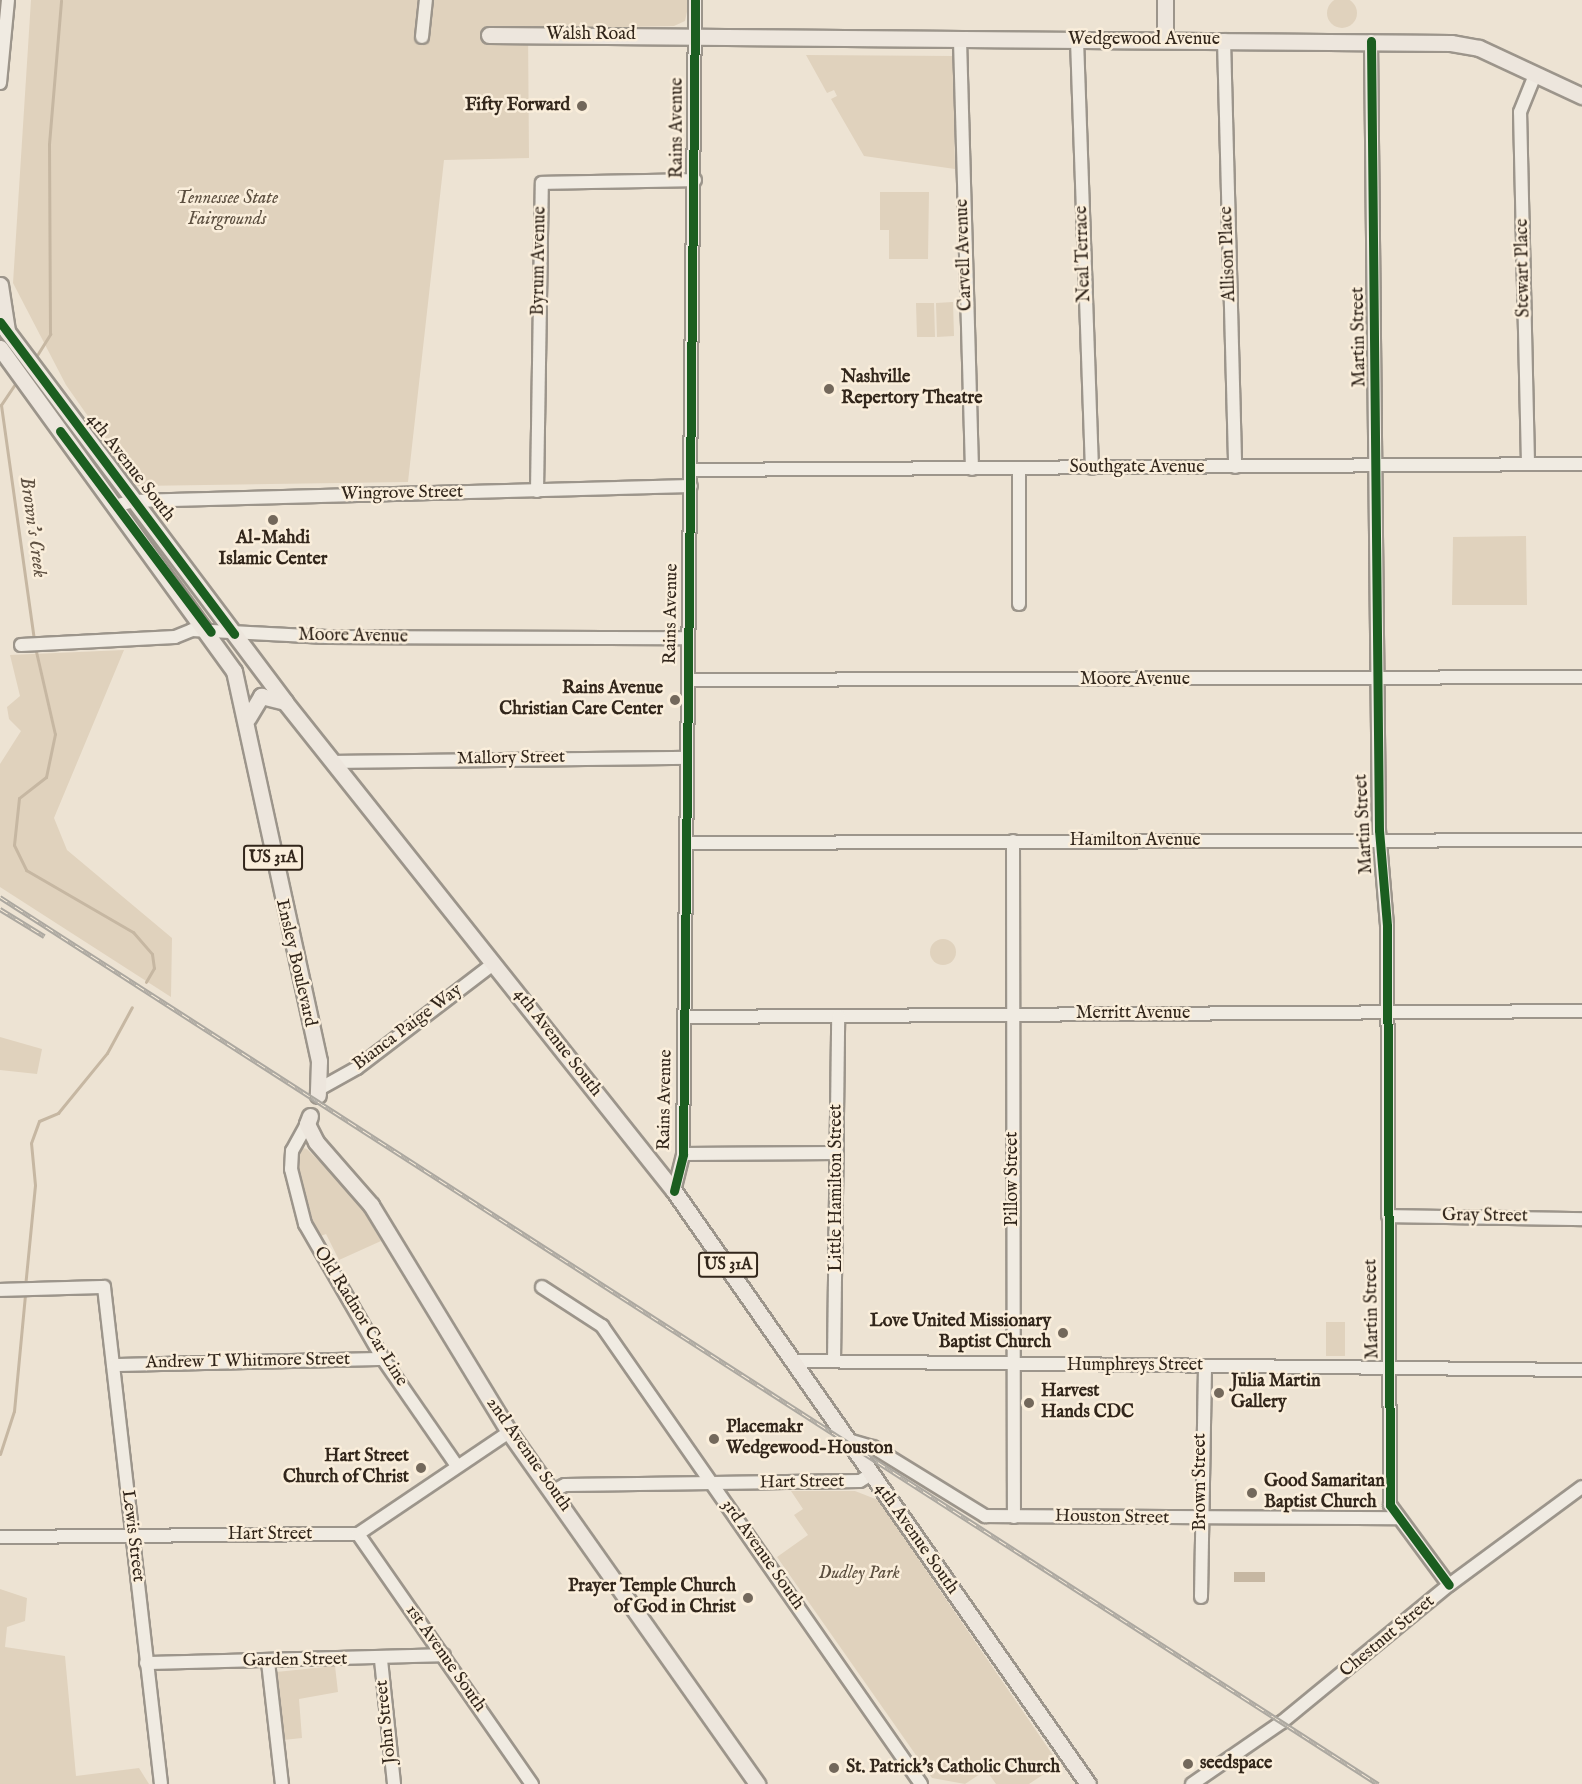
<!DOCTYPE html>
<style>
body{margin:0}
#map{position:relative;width:1582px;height:1784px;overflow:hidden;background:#ede3d3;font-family:"IM FELL English",serif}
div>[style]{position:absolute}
.green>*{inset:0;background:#e0d2bd}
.round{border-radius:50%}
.water>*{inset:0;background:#c6b7a2}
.stream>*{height:3px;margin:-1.5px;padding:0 1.5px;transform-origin:1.5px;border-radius:1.5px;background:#c6b7a2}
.roads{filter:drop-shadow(2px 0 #9c958b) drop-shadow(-2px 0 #9c958b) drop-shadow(0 2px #9c958b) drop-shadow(0 -2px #9c958b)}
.minor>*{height:12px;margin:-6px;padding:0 6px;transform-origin:6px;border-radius:6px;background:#f0ebe2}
.major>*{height:15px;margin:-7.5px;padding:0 7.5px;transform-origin:7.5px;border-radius:7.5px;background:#ede6dd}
.rail>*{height:5px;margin-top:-2.5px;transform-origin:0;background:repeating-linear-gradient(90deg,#faeedb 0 9px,#aca8a0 0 18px);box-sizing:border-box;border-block:2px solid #aca8a0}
.cycleway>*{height:9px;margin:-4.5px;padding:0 4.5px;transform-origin:4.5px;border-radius:4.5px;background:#1b5e20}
.dots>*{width:16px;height:16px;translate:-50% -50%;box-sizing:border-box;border:3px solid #faeedb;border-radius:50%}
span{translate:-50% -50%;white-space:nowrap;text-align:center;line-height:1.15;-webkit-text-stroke:5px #faeedb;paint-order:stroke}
.shield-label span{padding:2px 4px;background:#faeedb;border:2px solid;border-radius:4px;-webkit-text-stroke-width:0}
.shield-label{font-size:16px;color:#32261b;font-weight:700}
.street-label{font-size:18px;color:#32261b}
.poi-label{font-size:18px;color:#32261b;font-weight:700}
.right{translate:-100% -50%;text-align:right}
.left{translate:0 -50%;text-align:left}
.park-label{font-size:18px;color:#5b4e3f;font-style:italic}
.water-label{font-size:20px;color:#605243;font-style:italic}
</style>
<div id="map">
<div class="green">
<div class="round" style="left:1327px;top:-2px;width:30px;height:30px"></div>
<div style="clip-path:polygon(31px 0,687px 0,688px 7px,685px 21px,674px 26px,528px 29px,529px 158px,444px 160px,408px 482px,137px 486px,66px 385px,13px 283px)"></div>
<div style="clip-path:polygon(806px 55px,953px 56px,955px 169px,864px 156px,831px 99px,837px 96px,834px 90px,827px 93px)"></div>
<div style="clip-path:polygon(880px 192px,929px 192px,928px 259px,889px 259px,889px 230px,880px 230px)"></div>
<div style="clip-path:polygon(953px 302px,954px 336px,937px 337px,936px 303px)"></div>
<div style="clip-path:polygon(916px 303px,934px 303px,935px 337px,917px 337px)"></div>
<div style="clip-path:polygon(1526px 536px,1527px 605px,1452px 605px,1453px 537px)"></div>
<div style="clip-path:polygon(124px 650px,54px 818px,67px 850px,172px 938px,171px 997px,0 887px,0 764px,21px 731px,9px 719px,7px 707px,20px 696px,10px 655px)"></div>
<div class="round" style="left:930px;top:939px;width:26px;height:26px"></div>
<div style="clip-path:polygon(0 1037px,42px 1049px,37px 1074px,0 1070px)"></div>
<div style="clip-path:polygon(299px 1147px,307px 1149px,356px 1198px,381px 1241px,339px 1260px,326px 1234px,318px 1237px,296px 1166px)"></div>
<div style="clip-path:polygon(1326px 1322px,1345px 1322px,1345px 1356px,1326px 1356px)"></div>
<div style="clip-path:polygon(791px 1491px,855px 1491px,878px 1500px,1059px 1764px,1029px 1784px,996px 1784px,986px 1770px,965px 1784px,932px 1778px,777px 1557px,808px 1535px,794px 1515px,803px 1509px)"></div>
<div style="clip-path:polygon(0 1589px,27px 1598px,25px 1621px,7px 1627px,5px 1647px,65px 1656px,76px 1776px,139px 1768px,149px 1784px,0 1784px)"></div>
<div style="clip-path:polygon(335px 1666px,338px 1692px,299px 1699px,302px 1738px,283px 1740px,276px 1672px)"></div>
</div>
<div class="water">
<div style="clip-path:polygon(1234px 1572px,1265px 1572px,1265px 1582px,1234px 1582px)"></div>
</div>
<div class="stream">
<div style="left:34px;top:360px;width:31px;rotate:-58deg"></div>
<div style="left:50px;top:334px;width:190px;rotate:-90.3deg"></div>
<div style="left:49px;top:144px;width:144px;rotate:-85.2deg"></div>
<div style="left:17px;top:381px;width:29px;rotate:124deg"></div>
<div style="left:1px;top:405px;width:238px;rotate:82deg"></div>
<div style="left:35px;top:647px;width:89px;rotate:77.1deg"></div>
<div style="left:55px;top:734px;width:44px;rotate:101.8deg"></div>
<div style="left:46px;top:777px;width:34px;rotate:142deg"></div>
<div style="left:19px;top:798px;width:47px;rotate:96.1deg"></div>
<div style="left:14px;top:845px;width:28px;rotate:64deg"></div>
<div style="left:26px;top:870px;width:124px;rotate:30.1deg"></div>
<div style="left:133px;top:932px;width:29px;rotate:49deg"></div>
<div style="left:152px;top:954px;width:14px;rotate:82deg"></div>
<div style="left:154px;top:968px;width:16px;rotate:120deg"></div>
<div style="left:25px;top:1287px;width:102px;rotate:-84.4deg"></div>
<div style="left:35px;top:1185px;width:42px;rotate:-95.4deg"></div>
<div style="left:31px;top:1143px;width:23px;rotate:-70deg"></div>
<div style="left:39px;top:1121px;width:21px;rotate:-23deg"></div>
<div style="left:58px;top:1113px;width:77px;rotate:-50.8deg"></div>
<div style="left:107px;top:1053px;width:52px;rotate:-61.5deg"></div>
<div style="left:0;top:1454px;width:45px;rotate:-72deg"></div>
<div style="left:14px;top:1411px;width:118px;rotate:-84.6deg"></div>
</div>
<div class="roads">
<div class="minor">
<div style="left:422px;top:37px;width:37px;rotate:-84deg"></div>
<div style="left:960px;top:40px;width:429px;rotate:88.4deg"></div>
<div style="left:1077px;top:40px;width:428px;rotate:88deg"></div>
<div style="left:1224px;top:40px;width:427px;rotate:88.5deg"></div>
<div style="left:1371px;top:41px;width:789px;rotate:89.42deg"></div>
<div style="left:1379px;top:830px;width:96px;rotate:85.2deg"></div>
<div style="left:1387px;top:926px;width:579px;rotate:89.7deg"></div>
<div style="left:1390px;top:1505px;width:99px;rotate:53.6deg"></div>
<div style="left:0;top:83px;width:83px;rotate:-84.5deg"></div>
<div style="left:1528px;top:463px;width:351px;rotate:-91.3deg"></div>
<div style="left:1520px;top:112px;width:40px;rotate:-68deg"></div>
<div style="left:693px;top:470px;width:889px;rotate:-0.39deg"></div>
<div style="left:537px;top:491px;width:308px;rotate:-89.1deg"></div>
<div style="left:542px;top:183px;width:153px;rotate:-1.1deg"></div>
<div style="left:114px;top:506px;width:21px;rotate:-14deg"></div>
<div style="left:134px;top:501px;width:557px;rotate:-1.54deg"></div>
<div style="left:1019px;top:604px;width:136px;rotate:-90deg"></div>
<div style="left:21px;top:645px;width:154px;rotate:-3deg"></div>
<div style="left:175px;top:637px;width:18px;rotate:-22deg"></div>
<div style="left:192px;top:630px;width:135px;rotate:3deg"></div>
<div style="left:327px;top:637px;width:361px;rotate:0.2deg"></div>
<div style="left:688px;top:680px;width:894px;rotate:-0.19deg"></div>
<div style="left:335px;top:762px;width:352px;rotate:-0.7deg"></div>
<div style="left:1013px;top:841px;width:676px;rotate:89.92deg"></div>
<div style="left:687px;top:843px;width:895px;rotate:-0.19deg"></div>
<div style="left:684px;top:1017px;width:898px;rotate:-0.38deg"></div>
<div style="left:321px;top:1088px;width:41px;rotate:-29.1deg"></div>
<div style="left:357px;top:1068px;width:171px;rotate:-37.4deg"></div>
<div style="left:307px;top:1124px;width:31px;rotate:119deg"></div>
<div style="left:292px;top:1151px;width:18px;rotate:93deg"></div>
<div style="left:291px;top:1169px;width:57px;rotate:75.7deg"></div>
<div style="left:305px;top:1224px;width:156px;rotate:60deg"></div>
<div style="left:383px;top:1359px;width:130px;rotate:55.3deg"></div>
<div style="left:683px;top:1154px;width:154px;rotate:-0.4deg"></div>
<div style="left:674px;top:1191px;width:38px;rotate:-76deg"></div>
<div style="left:683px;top:1154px;width:1154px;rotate:-89.4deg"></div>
<div style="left:1388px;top:1216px;width:194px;rotate:0.9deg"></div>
<div style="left:542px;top:1287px;width:72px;rotate:33deg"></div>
<div style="left:602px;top:1326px;width:558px;rotate:55.14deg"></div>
<div style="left:0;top:1290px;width:104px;rotate:-1.7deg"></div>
<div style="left:104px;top:1287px;width:500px;rotate:83.46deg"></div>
<div style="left:796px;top:1361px;width:786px;rotate:0.66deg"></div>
<div style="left:834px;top:1361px;width:345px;rotate:-89.3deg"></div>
<div style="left:113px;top:1365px;width:270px;rotate:-1.3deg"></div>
<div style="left:848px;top:1440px;width:26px;rotate:16deg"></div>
<div style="left:873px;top:1447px;width:132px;rotate:31.6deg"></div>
<div style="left:985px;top:1516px;width:412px;rotate:0.3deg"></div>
<div style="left:553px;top:1491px;width:13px;rotate:-27deg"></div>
<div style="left:565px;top:1485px;width:295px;rotate:-0.8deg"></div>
<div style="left:860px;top:1481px;width:13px;rotate:-32deg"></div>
<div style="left:358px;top:1534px;width:305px;rotate:55.2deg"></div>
<div style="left:0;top:1537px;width:358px;rotate:-0.5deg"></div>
<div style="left:358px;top:1534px;width:182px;rotate:-34deg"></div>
<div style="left:1201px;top:1597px;width:231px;rotate:-89deg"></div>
<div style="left:381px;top:1660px;width:125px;rotate:84deg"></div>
<div style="left:268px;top:1662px;width:123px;rotate:83.5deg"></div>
<div style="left:146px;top:1663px;width:298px;rotate:-1.5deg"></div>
<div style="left:1192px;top:1784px;width:109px;rotate:-34.6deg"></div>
<div style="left:1282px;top:1722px;width:216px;rotate:-39.4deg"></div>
<div style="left:1449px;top:1585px;width:165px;rotate:-36.4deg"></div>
</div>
<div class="major">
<div style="left:1165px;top:0;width:40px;rotate:90deg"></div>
<div style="left:489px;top:35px;width:962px;rotate:0.48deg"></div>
<div style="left:1451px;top:43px;width:28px;rotate:10deg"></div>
<div style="left:1479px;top:48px;width:114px;rotate:25deg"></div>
<div style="left:0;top:285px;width:47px;rotate:81.3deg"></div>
<div style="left:0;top:322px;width:475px;rotate:53.1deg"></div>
<div style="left:285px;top:702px;width:625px;rotate:51.5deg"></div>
<div style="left:674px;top:1191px;width:723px;rotate:55.08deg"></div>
<div style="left:0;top:348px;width:399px;rotate:54.1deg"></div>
<div style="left:234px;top:671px;width:399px;rotate:77.7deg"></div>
<div style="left:319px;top:1061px;width:34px;rotate:92deg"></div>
<div style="left:248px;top:718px;width:26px;rotate:-59deg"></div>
<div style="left:261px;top:696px;width:25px;rotate:14deg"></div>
<div style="left:310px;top:1116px;width:9px;rotate:111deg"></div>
<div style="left:307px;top:1124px;width:20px;rotate:63deg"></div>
<div style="left:316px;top:1142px;width:84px;rotate:48.9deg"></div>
<div style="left:371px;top:1205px;width:266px;rotate:58.7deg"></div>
<div style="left:509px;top:1432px;width:431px;rotate:54.8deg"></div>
</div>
</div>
<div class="rail">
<div style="left:0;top:897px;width:1639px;rotate:32.77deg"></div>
<div style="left:0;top:909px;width:52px;rotate:31.5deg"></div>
</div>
<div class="cycleway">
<div style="left:1371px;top:41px;width:789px;rotate:89.42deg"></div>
<div style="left:1379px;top:830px;width:96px;rotate:85.2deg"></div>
<div style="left:1387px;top:926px;width:579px;rotate:89.7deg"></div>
<div style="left:1390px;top:1505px;width:99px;rotate:53.6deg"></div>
<div style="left:0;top:322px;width:390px;rotate:53.1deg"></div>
<div style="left:60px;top:431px;width:251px;rotate:53.1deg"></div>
<div style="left:674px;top:1191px;width:38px;rotate:-76deg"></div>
<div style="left:683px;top:1154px;width:1154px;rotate:-89.4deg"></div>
</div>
<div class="dots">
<div style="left:582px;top:106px;background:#73685b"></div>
<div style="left:829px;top:389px;background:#73685b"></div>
<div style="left:273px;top:520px;background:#73685b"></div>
<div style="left:675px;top:700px;background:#73685b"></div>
<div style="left:1063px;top:1333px;background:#73685b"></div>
<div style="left:1219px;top:1393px;background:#73685b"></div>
<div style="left:1029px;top:1403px;background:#73685b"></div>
<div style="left:714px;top:1439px;background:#73685b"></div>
<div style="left:421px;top:1468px;background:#73685b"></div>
<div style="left:1252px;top:1493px;background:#73685b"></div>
<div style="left:748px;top:1598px;background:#73685b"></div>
<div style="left:1188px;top:1764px;background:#73685b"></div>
<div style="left:834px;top:1768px;background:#73685b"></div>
</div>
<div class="shield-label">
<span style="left:273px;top:858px">US 31A</span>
<span style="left:728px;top:1265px">US 31A</span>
</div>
<div class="street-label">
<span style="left:591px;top:35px">Walsh Road</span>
<span style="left:1144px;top:40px">Wedgewood Avenue</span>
<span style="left:678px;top:128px;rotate:-90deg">Rains Avenue</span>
<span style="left:1084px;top:254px;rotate:-92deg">Neal Terrace</span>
<span style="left:1229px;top:254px;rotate:-92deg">Allison Place</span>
<span style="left:965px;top:255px;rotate:-92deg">Carvell Avenue</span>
<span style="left:540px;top:261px;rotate:-89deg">Byrum Avenue</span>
<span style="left:1524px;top:268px;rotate:-91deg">Stewart Place</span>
<span style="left:1360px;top:337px;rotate:-91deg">Martin Street</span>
<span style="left:130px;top:468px;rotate:52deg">4th Avenue South</span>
<span style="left:1137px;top:468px">Southgate Avenue</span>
<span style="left:402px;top:494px;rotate:-1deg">Wingrove Street</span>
<span style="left:672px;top:614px;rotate:-89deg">Rains Avenue</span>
<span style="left:353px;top:637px;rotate:1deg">Moore Avenue</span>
<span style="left:1135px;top:680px">Moore Avenue</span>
<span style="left:511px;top:759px;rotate:-1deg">Mallory Street</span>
<span style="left:1365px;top:824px;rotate:-93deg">Martin Street</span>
<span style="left:1135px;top:841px">Hamilton Avenue</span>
<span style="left:295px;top:963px;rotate:77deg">Ensley Boulevard</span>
<span style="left:1133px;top:1014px">Merritt Avenue</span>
<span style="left:408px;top:1028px;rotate:-37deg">Bianca Paige Way</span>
<span style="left:557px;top:1043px;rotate:52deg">4th Avenue South</span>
<span style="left:666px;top:1100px;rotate:-89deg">Rains Avenue</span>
<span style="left:1013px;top:1179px;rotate:-90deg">Pillow Street</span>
<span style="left:837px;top:1188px;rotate:-90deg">Little Hamilton Street</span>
<span style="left:1485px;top:1217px;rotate:1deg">Gray Street</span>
<span style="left:1373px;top:1309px;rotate:-91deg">Martin Street</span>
<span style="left:360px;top:1317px;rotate:58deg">Old Radnor Car Line</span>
<span style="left:248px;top:1362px;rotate:-1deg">Andrew T Whitmore Street</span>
<span style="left:1135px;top:1366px">Humphreys Street</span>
<span style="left:528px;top:1455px;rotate:55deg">2nd Avenue South</span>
<span style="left:1201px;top:1482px;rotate:-90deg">Brown Street</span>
<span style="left:802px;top:1483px;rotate:-1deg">Hart Street</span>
<span style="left:1112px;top:1518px;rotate:1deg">Houston Street</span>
<span style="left:270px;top:1535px">Hart Street</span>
<span style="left:132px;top:1536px;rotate:83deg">Lewis Street</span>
<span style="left:916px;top:1539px;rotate:55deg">4th Avenue South</span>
<span style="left:762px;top:1555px;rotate:55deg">3rd Avenue South</span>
<span style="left:1388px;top:1637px;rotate:-40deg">Chestnut Street</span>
<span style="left:445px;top:1659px;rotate:55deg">1st Avenue South</span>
<span style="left:295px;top:1661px;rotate:-1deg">Garden Street</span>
<span style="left:387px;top:1722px;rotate:-96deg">John Street</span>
</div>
<div class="poi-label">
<span class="right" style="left:570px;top:106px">Fifty Forward</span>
<span class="left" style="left:841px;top:389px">Nashville<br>Repertory Theatre</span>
<span style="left:273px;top:550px">Al-Mahdi<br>Islamic Center</span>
<span class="right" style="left:663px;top:700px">Rains Avenue<br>Christian Care Center</span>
<span class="right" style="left:1051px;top:1333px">Love United Missionary<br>Baptist Church</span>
<span class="left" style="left:1231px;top:1393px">Julia Martin<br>Gallery</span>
<span class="left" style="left:1041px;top:1403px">Harvest<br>Hands CDC</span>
<span class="left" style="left:726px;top:1439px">Placemakr<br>Wedgewood-Houston</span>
<span class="right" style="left:409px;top:1468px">Hart Street<br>Church of Christ</span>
<span class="left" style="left:1264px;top:1493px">Good Samaritan<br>Baptist Church</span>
<span class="right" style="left:736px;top:1598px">Prayer Temple Church<br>of God in Christ</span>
<span class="left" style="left:1200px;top:1764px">seedspace</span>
<span class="left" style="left:846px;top:1768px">St. Patrick's Catholic Church</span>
</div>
<div class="park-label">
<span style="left:227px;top:210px">Tennessee State<br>Fairgrounds</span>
<span style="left:859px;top:1574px">Dudley Park</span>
</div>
<div class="water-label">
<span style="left:33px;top:527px;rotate:82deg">Brown's Creek</span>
</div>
</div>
